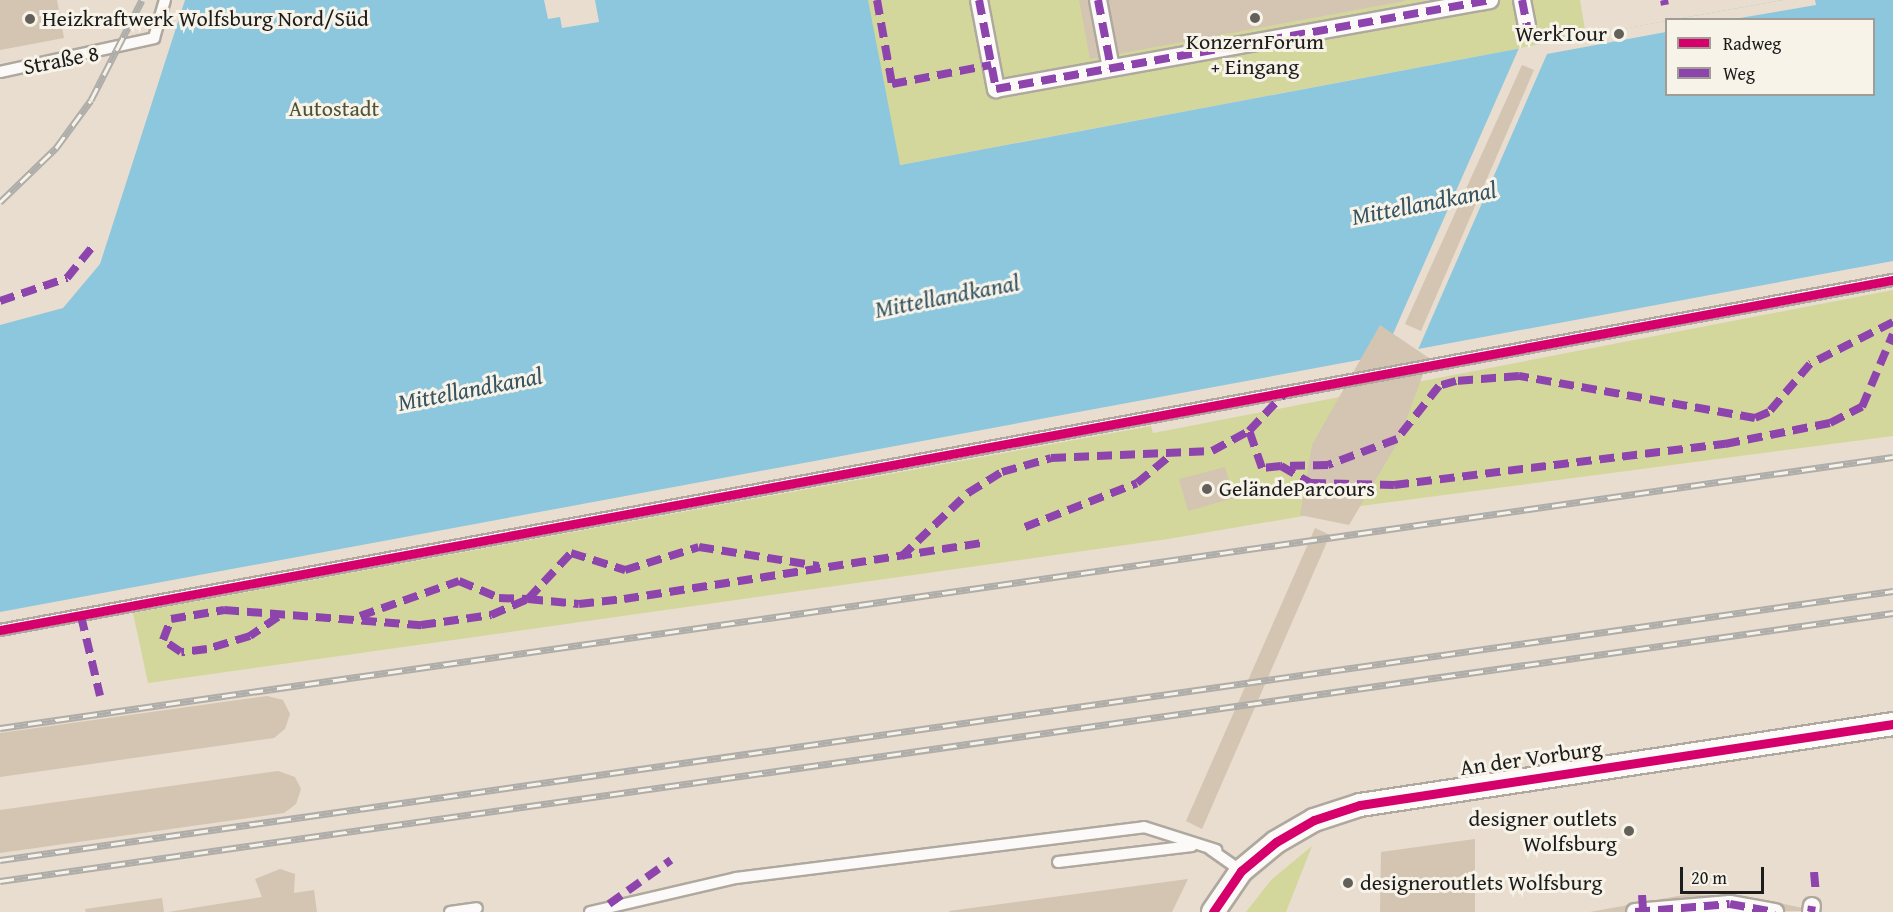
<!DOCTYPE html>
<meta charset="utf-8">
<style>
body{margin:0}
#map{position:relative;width:1893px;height:912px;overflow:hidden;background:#e8ddce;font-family:"Gentium Book Plus",serif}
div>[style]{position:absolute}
.green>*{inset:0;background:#d4d79c}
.water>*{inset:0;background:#8dc7dd}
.pier>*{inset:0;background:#e8ddce}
.building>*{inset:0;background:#d4c4b2}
.roads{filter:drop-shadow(2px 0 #afa89e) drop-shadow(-2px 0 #afa89e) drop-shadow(0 2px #afa89e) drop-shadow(0 -2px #afa89e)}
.service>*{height:10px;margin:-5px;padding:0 5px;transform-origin:5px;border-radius:5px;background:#fcfaf8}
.pedestrian>*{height:16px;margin:-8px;padding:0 8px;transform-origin:8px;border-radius:8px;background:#fcfaf8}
.minor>*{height:22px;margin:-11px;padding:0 11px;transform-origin:11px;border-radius:11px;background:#fcfaf8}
.rail>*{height:7px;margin-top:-3.5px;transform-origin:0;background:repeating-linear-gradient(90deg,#f7f3e8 0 14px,#aeadaa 0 28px);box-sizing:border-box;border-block:2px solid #aeadaa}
.quiet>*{height:8px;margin-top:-4px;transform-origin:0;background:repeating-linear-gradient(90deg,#8e44ad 0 15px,transparent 0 23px)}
.cycleway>*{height:9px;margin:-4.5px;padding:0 4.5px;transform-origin:4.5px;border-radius:4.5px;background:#d6006c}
.dots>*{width:16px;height:16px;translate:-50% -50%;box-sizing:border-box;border:3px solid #f7f3e8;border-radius:50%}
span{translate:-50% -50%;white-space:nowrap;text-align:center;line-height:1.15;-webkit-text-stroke:6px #f7f3e8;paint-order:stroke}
.poi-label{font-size:22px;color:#1c1c1c}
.left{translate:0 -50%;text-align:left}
.right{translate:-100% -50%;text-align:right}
.street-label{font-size:22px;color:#1c1c1c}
.park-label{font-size:22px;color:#4e5336}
.water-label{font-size:24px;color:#365462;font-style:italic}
.legend{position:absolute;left:1665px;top:18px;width:210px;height:78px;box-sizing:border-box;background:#f7f3e8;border:2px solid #9f9d96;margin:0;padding:8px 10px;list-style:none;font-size:18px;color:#1c1c1c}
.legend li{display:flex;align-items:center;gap:12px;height:30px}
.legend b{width:30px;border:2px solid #9f9d96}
.scale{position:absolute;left:1680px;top:867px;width:84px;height:27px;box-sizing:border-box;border:3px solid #1c1c1c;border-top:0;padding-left:8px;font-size:18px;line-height:21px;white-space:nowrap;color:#1c1c1c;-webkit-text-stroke:4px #f7f3e8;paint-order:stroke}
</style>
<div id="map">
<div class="green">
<div style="clip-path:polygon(245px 0,1580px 0,1586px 36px,899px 165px)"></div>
<div style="clip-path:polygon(1893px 290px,1893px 436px,1368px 505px,1168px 539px,148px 683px,133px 613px,1151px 426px,1153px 433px,1169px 430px)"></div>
<div style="clip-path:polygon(1312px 846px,1286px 912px,1246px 912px,1271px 880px)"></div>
</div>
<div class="water">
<div style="clip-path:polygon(185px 0,868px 0,900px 165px,1666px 21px,1666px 94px,1874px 94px,1874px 20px,1677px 19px,1783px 0,1893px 0,1893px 261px,0 612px,0 325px,63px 308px,100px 264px)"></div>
</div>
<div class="pier">
<div style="clip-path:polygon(544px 0,595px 0,599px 22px,562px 28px,560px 17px,548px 19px)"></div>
<div style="clip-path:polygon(1783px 0,1815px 0,1816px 5px,1734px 19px,1677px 19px)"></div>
<div style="clip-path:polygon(1666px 21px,1666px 32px,1547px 54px,1417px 352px,1382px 359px,1519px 48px)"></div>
</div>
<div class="building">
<div style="clip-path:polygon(0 0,57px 0,64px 38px,0 50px)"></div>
<div style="clip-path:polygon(1079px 0,1404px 0,1405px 1px,1090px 59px)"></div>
<div style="clip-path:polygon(1522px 65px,1534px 70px,1421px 331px,1405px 324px)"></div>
<div style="clip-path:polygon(1380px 325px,1429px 358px,1398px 442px,1349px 525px,1300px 515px,1312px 445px)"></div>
<div style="clip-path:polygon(1225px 467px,1234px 498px,1188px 511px,1179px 479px)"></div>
<div style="clip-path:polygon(1315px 528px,1330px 535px,1202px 829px,1186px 821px)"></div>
<div style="clip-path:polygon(267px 696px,283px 700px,290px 714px,285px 729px,274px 738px,0 777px,0 733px)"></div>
<div style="clip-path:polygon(278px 771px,295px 777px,301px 789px,296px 804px,284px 813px,0 853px,0 810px)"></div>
<div style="clip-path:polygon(1475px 839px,1475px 912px,1380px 912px,1381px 852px)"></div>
<div style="clip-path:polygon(280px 869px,295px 874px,294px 893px,314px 890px,317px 912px,168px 912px,262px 897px,255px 879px)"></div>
<div style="clip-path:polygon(1344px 876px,1356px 880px,1352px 891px,1340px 887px)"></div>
<div style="clip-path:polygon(1188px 879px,1172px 912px,950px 912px,949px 911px)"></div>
<div style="clip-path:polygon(1689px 894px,1755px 898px,1817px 911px,1590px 912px)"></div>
<div style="clip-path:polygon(162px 898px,164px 912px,86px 912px,85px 909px)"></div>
</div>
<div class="roads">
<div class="service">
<div style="left:0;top:72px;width:158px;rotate:-12.4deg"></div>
<div style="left:154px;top:38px;width:40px;rotate:-74deg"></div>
<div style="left:0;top:630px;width:1925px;rotate:-10.48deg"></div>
<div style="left:1210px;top:849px;width:38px;rotate:35deg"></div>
<div style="left:1058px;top:862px;width:135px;rotate:-6.8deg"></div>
<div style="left:450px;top:912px;width:27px;rotate:-8deg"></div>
<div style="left:590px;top:912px;width:150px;rotate:-13.1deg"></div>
<div style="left:736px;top:878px;width:411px;rotate:-7.1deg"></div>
<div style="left:1144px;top:827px;width:76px;rotate:17.7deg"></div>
</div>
<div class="pedestrian">
<div style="left:979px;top:0;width:91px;rotate:79.2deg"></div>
<div style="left:996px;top:89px;width:502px;rotate:-10.21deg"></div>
<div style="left:1098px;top:0;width:69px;rotate:79.2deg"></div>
<div style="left:1522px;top:0;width:26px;rotate:79deg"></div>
<div style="left:1635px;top:912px;width:95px;rotate:-4.8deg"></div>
<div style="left:1730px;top:904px;width:46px;rotate:10.1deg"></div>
<div style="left:1811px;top:912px;width:6px;rotate:-81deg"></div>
</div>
<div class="minor">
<div style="left:1213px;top:912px;width:50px;rotate:-55.7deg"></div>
<div style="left:1241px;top:871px;width:45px;rotate:-39.6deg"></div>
<div style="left:1276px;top:842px;width:44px;rotate:-30.1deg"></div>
<div style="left:1314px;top:820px;width:48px;rotate:-18.1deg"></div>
<div style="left:1360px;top:805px;width:539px;rotate:-8.64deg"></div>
</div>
</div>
<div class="rail">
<div style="left:0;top:202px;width:78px;rotate:-44deg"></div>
<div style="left:56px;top:148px;width:59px;rotate:-53.9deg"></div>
<div style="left:91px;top:100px;width:112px;rotate:-63deg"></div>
<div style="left:0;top:728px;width:1912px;rotate:-8.15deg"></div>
<div style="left:0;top:860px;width:1912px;rotate:-8.09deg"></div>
<div style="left:0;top:881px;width:1912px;rotate:-8.06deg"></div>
</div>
<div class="quiet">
<div style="left:877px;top:0;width:85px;rotate:79.9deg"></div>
<div style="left:892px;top:84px;width:101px;rotate:-10.9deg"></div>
<div style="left:979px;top:0;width:91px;rotate:79.2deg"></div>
<div style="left:996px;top:89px;width:502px;rotate:-10.21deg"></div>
<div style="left:1098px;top:0;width:69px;rotate:79.2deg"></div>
<div style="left:1522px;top:0;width:26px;rotate:79deg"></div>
<div style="left:1664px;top:0;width:5px;rotate:79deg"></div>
<div style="left:0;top:301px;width:71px;rotate:-18.9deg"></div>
<div style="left:67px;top:278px;width:41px;rotate:-50.9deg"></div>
<div style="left:1893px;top:322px;width:93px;rotate:153.2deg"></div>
<div style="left:1810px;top:364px;width:63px;rotate:130.5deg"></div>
<div style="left:1769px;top:412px;width:15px;rotate:157deg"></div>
<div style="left:1755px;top:418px;width:240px;rotate:-169.9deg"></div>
<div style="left:1519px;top:376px;width:63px;rotate:175.5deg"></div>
<div style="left:1456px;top:381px;width:18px;rotate:164deg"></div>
<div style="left:1439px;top:386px;width:68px;rotate:128.4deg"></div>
<div style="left:1397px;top:439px;width:74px;rotate:159.4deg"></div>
<div style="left:1328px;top:465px;width:47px;rotate:178.8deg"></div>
<div style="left:1281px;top:466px;width:34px;rotate:30deg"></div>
<div style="left:1311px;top:483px;width:83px;rotate:1.4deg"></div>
<div style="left:1394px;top:485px;width:334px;rotate:-7.1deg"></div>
<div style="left:1725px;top:444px;width:107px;rotate:-11.3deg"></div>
<div style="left:1830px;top:423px;width:36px;rotate:-27deg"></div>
<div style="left:1862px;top:407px;width:79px;rotate:-67deg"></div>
<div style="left:1281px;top:466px;width:19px;rotate:174deg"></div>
<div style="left:1262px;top:468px;width:39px;rotate:-109deg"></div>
<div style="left:1249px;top:431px;width:51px;rotate:-46.6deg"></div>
<div style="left:1025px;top:527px;width:120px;rotate:-21.4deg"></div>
<div style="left:1137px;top:483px;width:45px;rotate:-39.6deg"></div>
<div style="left:901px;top:557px;width:93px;rotate:-43.7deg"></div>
<div style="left:968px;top:493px;width:40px;rotate:-32deg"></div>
<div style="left:1002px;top:472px;width:51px;rotate:-15.9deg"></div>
<div style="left:1051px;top:458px;width:161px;rotate:-2.5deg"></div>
<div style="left:1212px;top:451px;width:42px;rotate:-28.4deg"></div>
<div style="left:81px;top:616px;width:82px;rotate:76.6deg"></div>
<div style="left:360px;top:616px;width:105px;rotate:-19.5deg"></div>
<div style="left:459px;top:581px;width:43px;rotate:23deg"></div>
<div style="left:499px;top:598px;width:29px;rotate:2deg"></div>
<div style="left:528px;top:599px;width:63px;rotate:-46.9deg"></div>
<div style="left:571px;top:553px;width:57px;rotate:17.5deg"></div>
<div style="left:625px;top:570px;width:77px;rotate:-17.3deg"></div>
<div style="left:699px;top:547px;width:121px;rotate:9deg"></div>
<div style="left:278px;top:617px;width:34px;rotate:146deg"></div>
<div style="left:250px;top:636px;width:45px;rotate:163.2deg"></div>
<div style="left:207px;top:649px;width:26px;rotate:173deg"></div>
<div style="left:181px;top:652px;width:22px;rotate:-146deg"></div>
<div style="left:163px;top:640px;width:22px;rotate:-69deg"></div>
<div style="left:171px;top:619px;width:54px;rotate:-9.6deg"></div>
<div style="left:224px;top:610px;width:198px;rotate:4.4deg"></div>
<div style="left:421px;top:625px;width:71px;rotate:-8.1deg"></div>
<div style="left:491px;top:615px;width:40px;rotate:-23.4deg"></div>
<div style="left:528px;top:599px;width:51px;rotate:5.6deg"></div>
<div style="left:579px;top:604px;width:45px;rotate:-6.3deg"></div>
<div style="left:624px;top:599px;width:366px;rotate:-8.9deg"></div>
<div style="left:1814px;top:872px;width:22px;rotate:85deg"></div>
<div style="left:1642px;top:895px;width:15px;rotate:86deg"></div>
<div style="left:609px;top:904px;width:76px;rotate:-35.4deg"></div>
<div style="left:1635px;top:912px;width:95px;rotate:-4.8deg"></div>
<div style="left:1730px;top:904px;width:46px;rotate:10.1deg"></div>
<div style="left:1811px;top:912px;width:6px;rotate:-81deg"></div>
</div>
<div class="cycleway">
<div style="left:0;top:630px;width:1925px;rotate:-10.48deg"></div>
<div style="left:1213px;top:912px;width:50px;rotate:-55.7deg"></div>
<div style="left:1241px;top:871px;width:45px;rotate:-39.6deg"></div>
<div style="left:1276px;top:842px;width:44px;rotate:-30.1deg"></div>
<div style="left:1314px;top:820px;width:48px;rotate:-18.1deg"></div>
<div style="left:1360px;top:805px;width:539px;rotate:-8.64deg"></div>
</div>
<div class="dots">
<div style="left:1255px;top:18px;background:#63605a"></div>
<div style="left:30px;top:19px;background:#63605a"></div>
<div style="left:1619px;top:34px;background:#63605a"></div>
<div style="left:1207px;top:489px;background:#63605a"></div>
<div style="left:1629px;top:831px;background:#63605a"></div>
<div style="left:1348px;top:883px;background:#63605a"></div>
</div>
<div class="poi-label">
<span class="left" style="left:42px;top:19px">Heizkraftwerk Wolfsburg Nord/Süd</span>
<span class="right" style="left:1607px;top:34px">WerkTour</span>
<span style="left:1255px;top:54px">KonzernForum<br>+ Eingang</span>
<span class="left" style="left:1219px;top:489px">GeländeParcours</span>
<span class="right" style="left:1617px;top:831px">designer outlets<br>Wolfsburg</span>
<span class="left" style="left:1360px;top:883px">designeroutlets Wolfsburg</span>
</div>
<div class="street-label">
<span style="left:61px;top:60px;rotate:-11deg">Straße 8</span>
<span style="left:1531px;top:758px;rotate:-8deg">An der Vorburg</span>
</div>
<div class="park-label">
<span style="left:334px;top:109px">Autostadt</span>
</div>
<div class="water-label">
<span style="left:1424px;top:203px;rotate:-11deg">Mittellandkanal</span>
<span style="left:947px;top:296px;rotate:-11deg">Mittellandkanal</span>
<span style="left:470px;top:389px;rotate:-11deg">Mittellandkanal</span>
</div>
<ul class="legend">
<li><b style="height:8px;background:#d6006c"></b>Radweg</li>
<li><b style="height:8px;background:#8e44ad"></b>Weg</li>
</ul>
<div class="scale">20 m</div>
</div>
